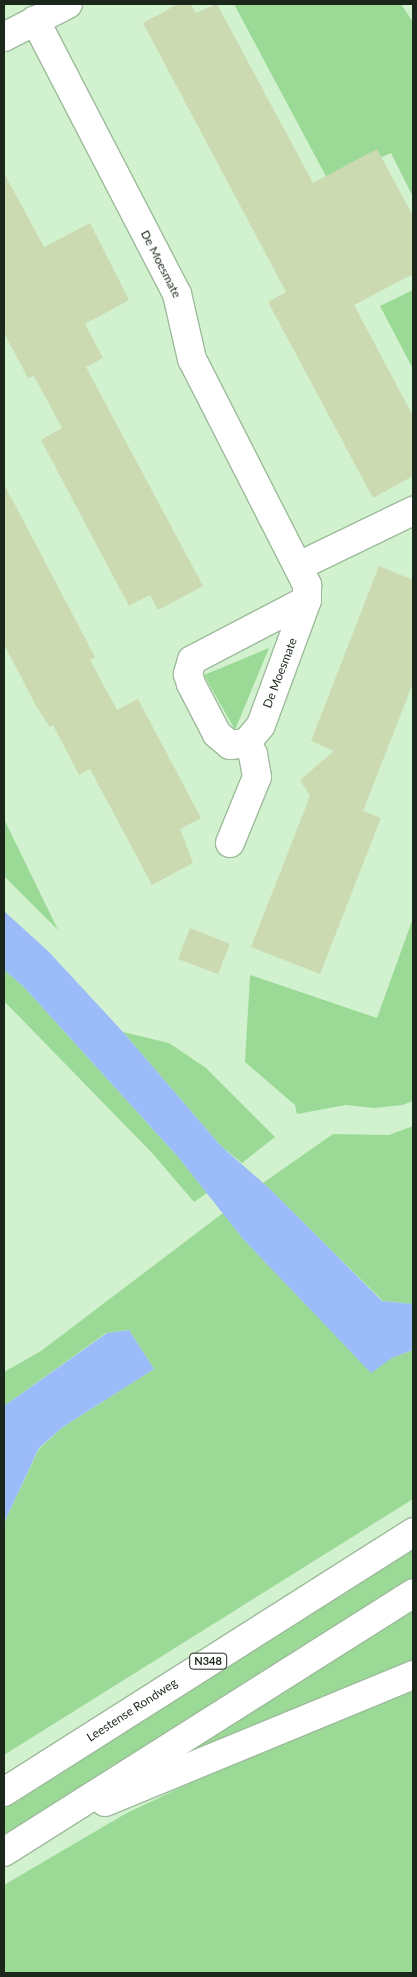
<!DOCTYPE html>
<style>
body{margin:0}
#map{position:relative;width:417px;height:1977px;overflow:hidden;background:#d2f1cf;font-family:Lato,sans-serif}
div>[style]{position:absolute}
.green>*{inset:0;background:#9bda96}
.water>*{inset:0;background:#9cbcf9}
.building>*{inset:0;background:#ccdab1}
.roads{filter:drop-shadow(1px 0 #9dbb9b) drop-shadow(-1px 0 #9dbb9b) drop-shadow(0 1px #9dbb9b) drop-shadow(0 -1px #9dbb9b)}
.minor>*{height:28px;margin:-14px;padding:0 14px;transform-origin:14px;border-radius:14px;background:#fff}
.primary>*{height:28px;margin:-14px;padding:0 14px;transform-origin:14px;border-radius:14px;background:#fff}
span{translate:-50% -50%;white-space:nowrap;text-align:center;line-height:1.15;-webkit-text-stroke:4.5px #fff;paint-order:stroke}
.shield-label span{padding:1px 4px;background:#fff;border:1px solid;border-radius:4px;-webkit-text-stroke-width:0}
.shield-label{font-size:11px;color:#1b271a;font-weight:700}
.street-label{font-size:12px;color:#1b271a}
.frame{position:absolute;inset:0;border:5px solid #1b271a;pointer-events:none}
</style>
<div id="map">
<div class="green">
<div style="clip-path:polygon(234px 4px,401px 4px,413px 22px,413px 197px,391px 153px,328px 180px)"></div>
<div style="clip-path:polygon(413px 290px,413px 369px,380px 306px)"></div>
<div style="clip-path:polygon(269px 648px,235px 730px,204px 675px)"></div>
<div style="clip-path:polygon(4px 819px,58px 930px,4px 876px)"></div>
<div style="clip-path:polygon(413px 918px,413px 1101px,402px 1105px,374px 1108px,346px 1105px,297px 1114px,295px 1105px,245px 1062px,250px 975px,377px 1018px)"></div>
<div style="clip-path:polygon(4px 970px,23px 986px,179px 1158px,207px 1193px,194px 1202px,153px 1154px,4px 1001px)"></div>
<div style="clip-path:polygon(123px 1032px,169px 1043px,206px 1068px,275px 1137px,242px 1163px,221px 1146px)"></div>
<div style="clip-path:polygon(413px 1126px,413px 1304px,383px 1301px,263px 1183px,333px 1134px,389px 1135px)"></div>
<div style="clip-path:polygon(223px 1213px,243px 1239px,371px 1372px,392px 1358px,413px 1350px,413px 1499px,4px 1755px,4px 1523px,39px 1449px,63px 1427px,154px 1369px,129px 1330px,106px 1333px,4px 1406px,4px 1372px,41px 1351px)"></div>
<div style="clip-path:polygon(413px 1547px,413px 1577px,4px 1836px,4px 1806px)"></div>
<div style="clip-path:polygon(413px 1605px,413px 1663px,126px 1791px)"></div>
<div style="clip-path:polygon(413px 1687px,413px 1973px,4px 1973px,4px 1885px,125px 1814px,219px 1769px)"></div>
</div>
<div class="water">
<div style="clip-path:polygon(4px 911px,49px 952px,123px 1032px,221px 1146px,270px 1189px,382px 1301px,413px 1304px,413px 1350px,392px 1358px,371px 1373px,243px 1239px,179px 1158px,23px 986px,4px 970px)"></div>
<div style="clip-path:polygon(129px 1330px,154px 1369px,63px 1427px,39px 1448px,4px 1523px,4px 1406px,107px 1333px)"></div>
</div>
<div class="building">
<div style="clip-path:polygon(178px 4px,190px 4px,196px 13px,217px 4px,313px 183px,377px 149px,413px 216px,413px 274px,354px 305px,413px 416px,413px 476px,373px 498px,268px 302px,286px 292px,143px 23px)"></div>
<div style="clip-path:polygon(4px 173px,44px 247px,90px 223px,129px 300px,85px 324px,103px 358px,86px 367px,203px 586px,158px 610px,150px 595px,129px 606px,41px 440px,62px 428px,34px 376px,28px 378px,4px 333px)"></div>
<div style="clip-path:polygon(4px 484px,95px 657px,90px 660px,117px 710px,138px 699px,201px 818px,180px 829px,193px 863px,152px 885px,90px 769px,79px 775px,53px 725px,50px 727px,36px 706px,4px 644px)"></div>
<div style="clip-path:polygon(379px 566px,413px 580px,413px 683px,363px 811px,381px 818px,320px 974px,251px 947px,310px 796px,300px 780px,334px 751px,311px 741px)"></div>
<div style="clip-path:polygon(190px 928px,230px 944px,218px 974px,178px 959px)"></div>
</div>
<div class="roads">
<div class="minor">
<div style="left:35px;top:20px;width:309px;rotate:62.6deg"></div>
<div style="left:177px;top:294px;width:67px;rotate:77deg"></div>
<div style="left:192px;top:359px;width:254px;rotate:63deg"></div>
<div style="left:307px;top:585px;width:15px;rotate:90deg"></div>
<div style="left:307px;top:600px;width:130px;rotate:152.4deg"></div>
<div style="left:192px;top:660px;width:15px;rotate:106deg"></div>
<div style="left:188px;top:674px;width:10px;rotate:73deg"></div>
<div style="left:191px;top:684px;width:56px;rotate:62.5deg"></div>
<div style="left:217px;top:734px;width:17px;rotate:40deg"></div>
<div style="left:230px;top:745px;width:16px;rotate:-7deg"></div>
<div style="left:246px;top:743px;width:23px;rotate:-50deg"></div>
<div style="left:261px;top:725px;width:133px;rotate:-69.8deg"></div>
<div style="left:4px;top:37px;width:72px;rotate:-27.3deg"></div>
<div style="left:299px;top:566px;width:127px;rotate:-25.8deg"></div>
<div style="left:230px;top:843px;width:71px;rotate:-67.8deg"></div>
<div style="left:257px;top:777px;width:23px;rotate:-100deg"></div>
<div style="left:253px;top:754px;width:13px;rotate:-122deg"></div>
</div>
<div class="primary">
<div style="left:4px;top:1792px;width:485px;rotate:-32.4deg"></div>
<div style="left:105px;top:1802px;width:333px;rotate:-22.4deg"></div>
<div style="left:4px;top:1852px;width:484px;rotate:-32.3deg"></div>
</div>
</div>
<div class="shield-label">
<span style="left:208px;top:1661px">N348</span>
</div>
<div class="street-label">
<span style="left:161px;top:264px;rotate:63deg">De Moesmate</span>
<span style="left:280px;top:673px;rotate:-69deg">De Moesmate</span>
<span style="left:132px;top:1710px;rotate:-33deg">Leestense Rondweg</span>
</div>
<div class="frame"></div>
</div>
